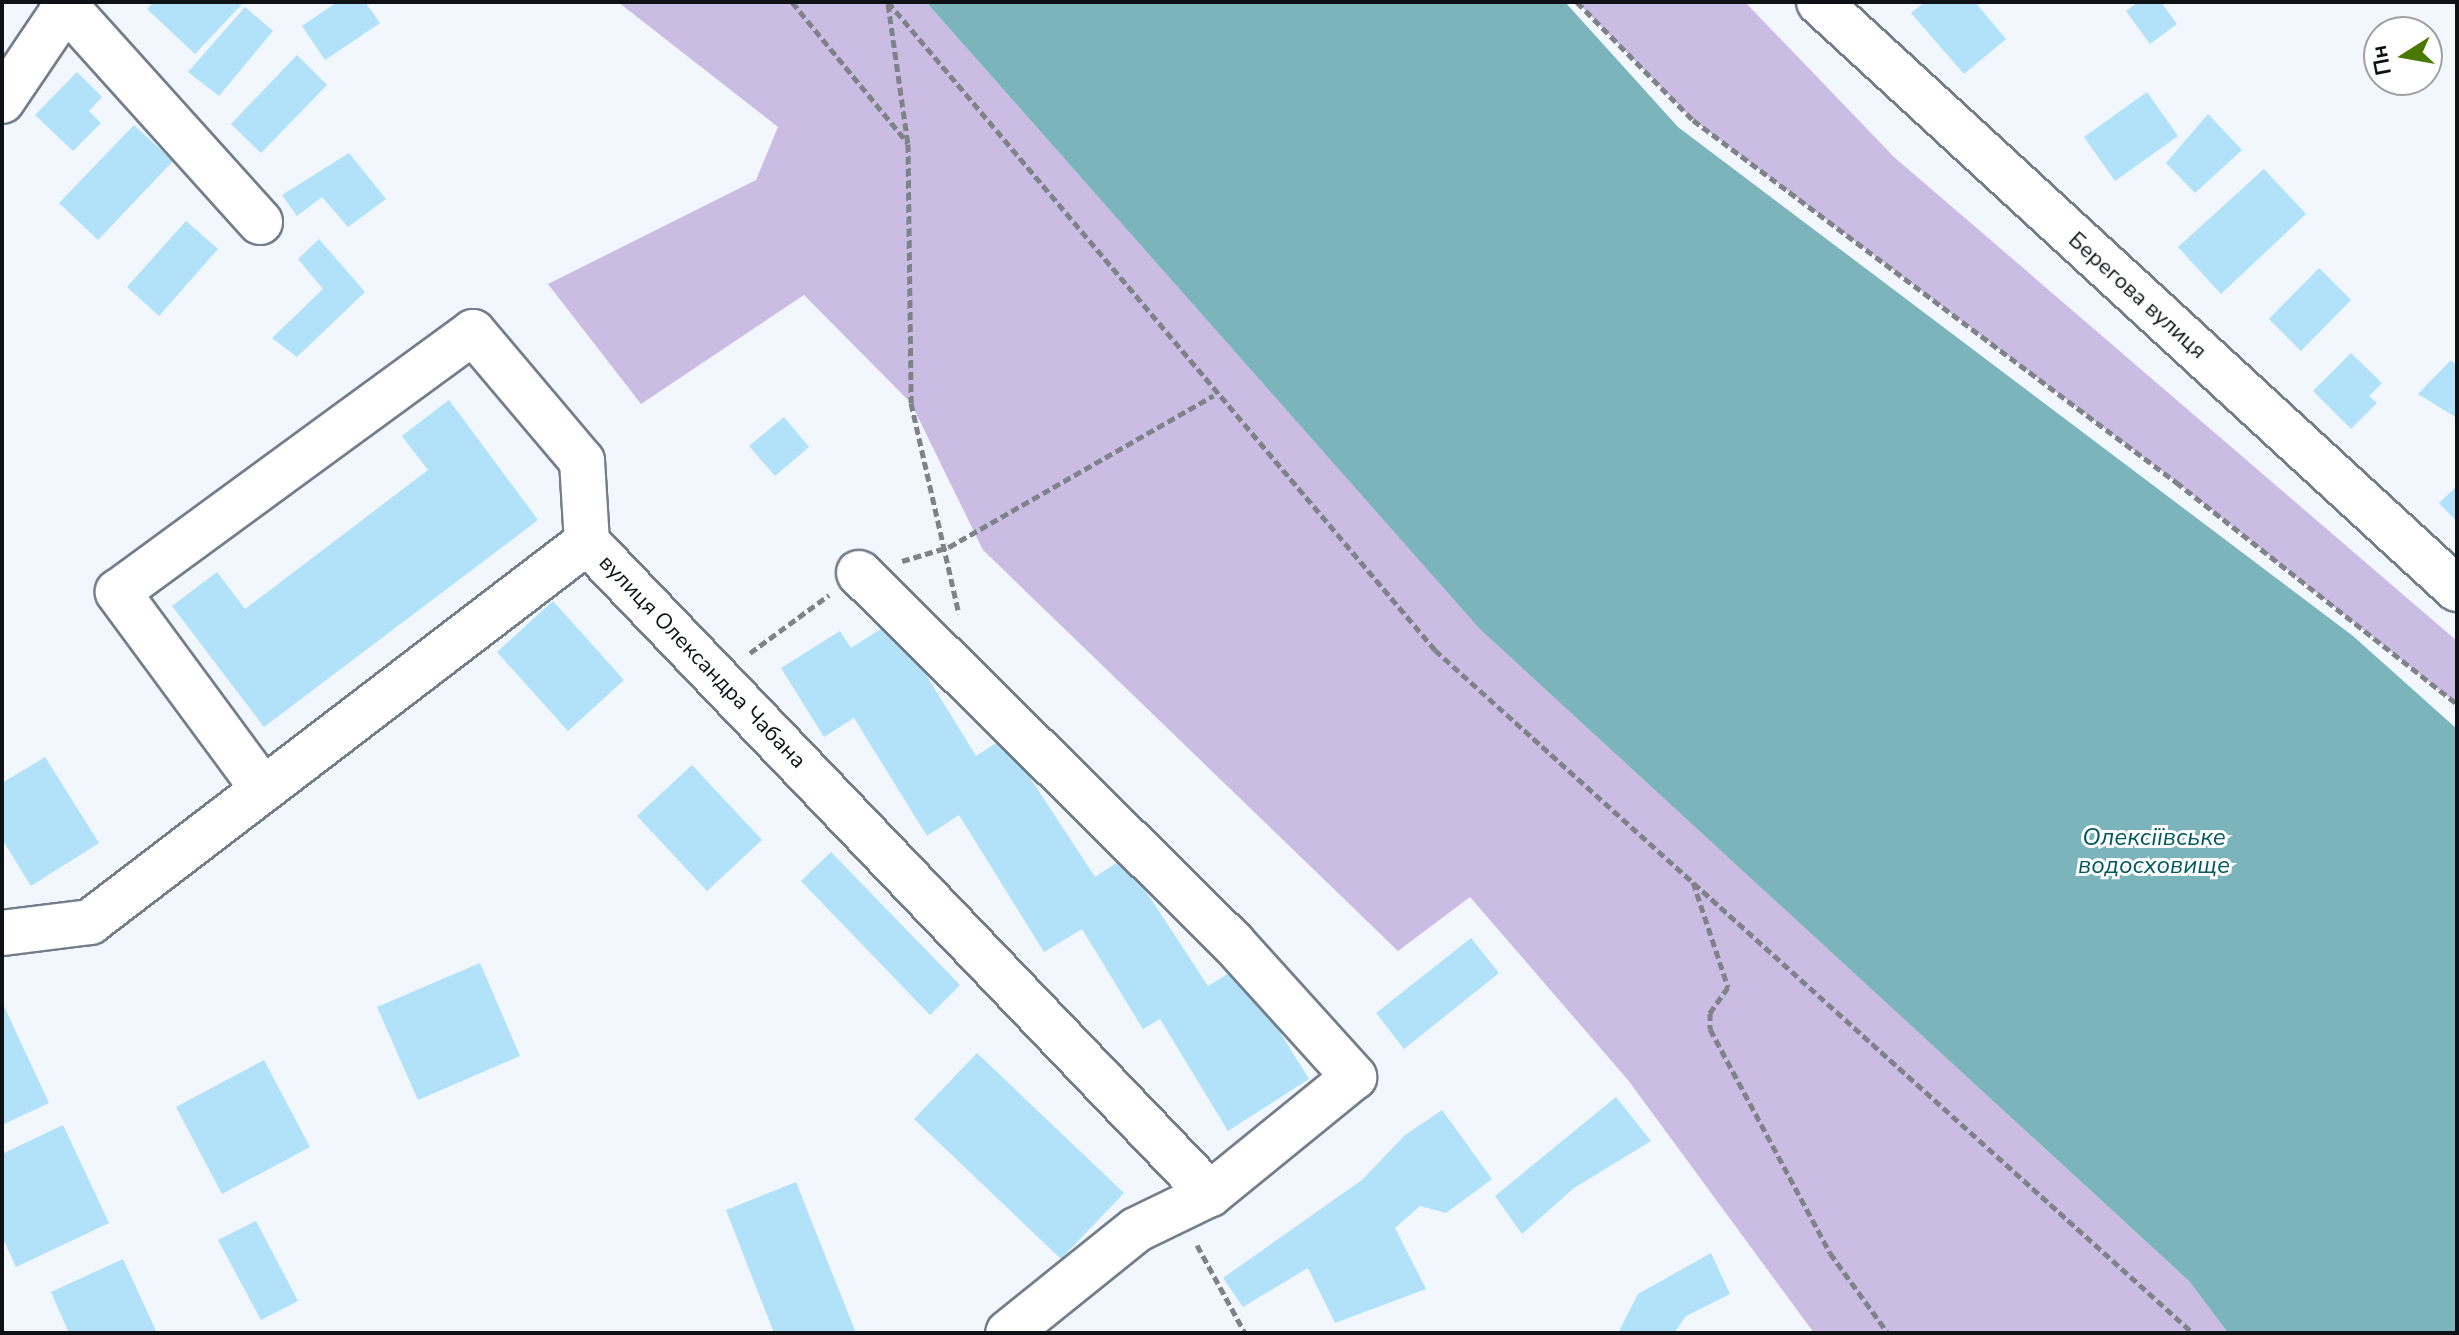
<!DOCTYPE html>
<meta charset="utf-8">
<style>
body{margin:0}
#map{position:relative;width:2459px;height:1335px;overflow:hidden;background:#f2f7fd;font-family:"Nunito Sans",sans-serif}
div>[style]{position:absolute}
.green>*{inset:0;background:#cabce3}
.water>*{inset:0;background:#7bb4ba}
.building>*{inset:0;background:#b1e2f9}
.path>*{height:5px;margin-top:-2.5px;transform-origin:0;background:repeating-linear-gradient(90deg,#7f8389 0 8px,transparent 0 12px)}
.roads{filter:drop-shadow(2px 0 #737e8b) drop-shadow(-2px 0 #737e8b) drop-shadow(0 2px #737e8b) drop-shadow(0 -2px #737e8b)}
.minor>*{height:44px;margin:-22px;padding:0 22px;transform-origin:22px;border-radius:22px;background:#fff}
span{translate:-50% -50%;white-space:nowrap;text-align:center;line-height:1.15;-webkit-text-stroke:6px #fff;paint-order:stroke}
.street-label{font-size:22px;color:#0e1217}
.water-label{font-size:24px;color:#01585f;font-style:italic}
.frame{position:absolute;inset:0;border:4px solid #0e1217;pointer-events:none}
.north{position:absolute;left:2363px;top:16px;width:80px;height:80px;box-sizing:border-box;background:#fff;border:2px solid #9fa0a2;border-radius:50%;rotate:259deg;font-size:22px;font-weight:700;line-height:32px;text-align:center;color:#0e1217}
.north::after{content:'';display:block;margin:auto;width:28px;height:36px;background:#4a7900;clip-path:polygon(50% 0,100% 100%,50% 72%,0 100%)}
</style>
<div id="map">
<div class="green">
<div style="clip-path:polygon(618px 2px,926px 2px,1480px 628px,2189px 1281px,2228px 1333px,1814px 1333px,1628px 1080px,1470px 897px,1398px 951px,983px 550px,911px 403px,804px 295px,641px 404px,548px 284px,756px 180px,778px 127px)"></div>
<div style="clip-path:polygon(1577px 2px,1745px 2px,1894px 157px,2457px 641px,2457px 704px,2176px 482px,1693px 120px)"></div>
</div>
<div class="water">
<div style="clip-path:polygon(926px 2px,1565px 2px,1678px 127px,2353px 636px,2457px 729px,2457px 1333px,2228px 1333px,2189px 1281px,1480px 629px)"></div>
</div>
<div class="building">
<div style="clip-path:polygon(154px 2px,244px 2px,195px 54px,147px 9px)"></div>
<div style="clip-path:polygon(337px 2px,365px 2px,380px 23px,325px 60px,302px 26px)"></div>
<div style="clip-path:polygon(1925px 2px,1975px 2px,2006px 39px,1964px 74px,1911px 13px)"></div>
<div style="clip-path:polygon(2138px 2px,2161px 2px,2177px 24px,2150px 44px,2126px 11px)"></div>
<div style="clip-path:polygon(245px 7px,273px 31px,219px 96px,188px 72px)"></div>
<div style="clip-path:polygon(297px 55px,327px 85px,261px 153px,231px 124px)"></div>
<div style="clip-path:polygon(77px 72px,102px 97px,89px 111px,101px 123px,73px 151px,35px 115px)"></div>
<div style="clip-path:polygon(2147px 92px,2178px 136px,2115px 181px,2084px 137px)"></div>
<div style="clip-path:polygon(2208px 114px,2242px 150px,2195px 193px,2166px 163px)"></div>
<div style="clip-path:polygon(134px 125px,173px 161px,98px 240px,59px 203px)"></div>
<div style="clip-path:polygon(349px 153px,386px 199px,348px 227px,322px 197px,297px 216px,282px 195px)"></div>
<div style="clip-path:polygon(2264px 169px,2306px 214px,2221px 294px,2178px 247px)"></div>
<div style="clip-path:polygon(186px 221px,218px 249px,159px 316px,127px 287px)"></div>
<div style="clip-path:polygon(319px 239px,365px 292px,297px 357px,272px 338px,323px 289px,298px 259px)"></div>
<div style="clip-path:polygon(2319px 268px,2351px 300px,2301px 351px,2269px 319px)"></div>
<div style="clip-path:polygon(2351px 353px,2382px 383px,2369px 396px,2377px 403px,2351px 429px,2313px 391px)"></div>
<div style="clip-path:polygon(2451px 360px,2457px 366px,2457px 418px,2418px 394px)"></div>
<div style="clip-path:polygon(449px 400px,538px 520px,264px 727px,172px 606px,217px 572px,245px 609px,428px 470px,402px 436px)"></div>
<div style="clip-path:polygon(784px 417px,809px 447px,775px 476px,749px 446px)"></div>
<div style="clip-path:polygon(2457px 486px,2457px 522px,2439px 503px)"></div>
<div style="clip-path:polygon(553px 601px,624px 680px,568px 731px,497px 652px)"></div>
<div style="clip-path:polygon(893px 621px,976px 756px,1004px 738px,1095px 877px,1124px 858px,1208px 986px,1239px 967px,1309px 1079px,1228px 1131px,1160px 1019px,1143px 1029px,1082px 929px,1044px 952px,959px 815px,927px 836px,854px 718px,824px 737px,781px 668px,840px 631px,851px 648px)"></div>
<div style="clip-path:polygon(45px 757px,99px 843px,31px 886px,2px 839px,2px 783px)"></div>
<div style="clip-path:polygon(692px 765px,762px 840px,707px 891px,637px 816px)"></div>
<div style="clip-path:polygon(831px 852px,960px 985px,930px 1015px,801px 881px)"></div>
<div style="clip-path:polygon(1471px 938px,1499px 973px,1404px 1049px,1376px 1013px)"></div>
<div style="clip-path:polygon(480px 963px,520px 1056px,418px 1100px,377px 1007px)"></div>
<div style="clip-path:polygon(2px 1002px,49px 1103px,2px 1125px)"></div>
<div style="clip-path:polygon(977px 1053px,1124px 1193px,1061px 1259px,914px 1119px)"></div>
<div style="clip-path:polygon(264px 1060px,310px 1147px,222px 1194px,176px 1107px)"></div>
<div style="clip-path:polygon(1616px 1097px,1651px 1141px,1574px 1188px,1522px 1234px,1495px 1196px)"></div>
<div style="clip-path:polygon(1442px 1110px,1492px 1179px,1446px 1213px,1420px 1206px,1395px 1228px,1426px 1289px,1335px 1323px,1308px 1268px,1243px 1307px,1223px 1278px,1362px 1180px,1405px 1135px)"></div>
<div style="clip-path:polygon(63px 1125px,109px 1223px,16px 1267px,2px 1236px,2px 1154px)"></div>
<div style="clip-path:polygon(796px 1182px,856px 1333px,774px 1333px,726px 1210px)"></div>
<div style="clip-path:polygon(256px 1221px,298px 1301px,261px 1320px,218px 1240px)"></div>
<div style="clip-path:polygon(1711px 1253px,1730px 1294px,1686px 1316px,1674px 1333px,1618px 1333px,1638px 1294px)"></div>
<div style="clip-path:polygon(123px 1259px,157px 1333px,69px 1333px,51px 1292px)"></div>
</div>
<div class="path">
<div style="left:792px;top:2px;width:183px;rotate:50.6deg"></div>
<div style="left:888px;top:2px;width:848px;rotate:49.83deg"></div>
<div style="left:1435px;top:650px;width:1020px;rotate:42.02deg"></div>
<div style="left:1577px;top:2px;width:165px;rotate:45.5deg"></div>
<div style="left:1693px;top:120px;width:604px;rotate:36.85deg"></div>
<div style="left:2176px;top:482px;width:358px;rotate:38.3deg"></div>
<div style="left:888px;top:4px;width:141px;rotate:81.9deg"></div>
<div style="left:908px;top:144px;width:259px;rotate:89.3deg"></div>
<div style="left:911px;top:403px;width:216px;rotate:77.2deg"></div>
<div style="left:902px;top:561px;width:49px;rotate:-16.6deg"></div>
<div style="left:949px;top:547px;width:305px;rotate:-29.8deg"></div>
<div style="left:750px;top:653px;width:98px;rotate:-36.3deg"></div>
<div style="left:1693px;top:882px;width:111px;rotate:71.6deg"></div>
<div style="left:1728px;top:987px;width:32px;rotate:125deg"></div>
<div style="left:1710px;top:1013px;width:16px;rotate:90deg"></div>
<div style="left:1710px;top:1029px;width:254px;rotate:61.8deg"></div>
<div style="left:1830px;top:1253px;width:99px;rotate:54.1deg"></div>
<div style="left:1197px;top:1245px;width:100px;rotate:61.4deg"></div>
<div style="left:2px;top:1331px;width:2px;rotate:63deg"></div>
</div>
<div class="roads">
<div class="minor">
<div style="left:62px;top:2px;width:296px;rotate:48deg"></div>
<div style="left:1819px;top:2px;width:867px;rotate:42.62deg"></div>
<div style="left:2px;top:101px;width:115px;rotate:-56deg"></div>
<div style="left:859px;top:573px;width:526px;rotate:44.69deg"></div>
<div style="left:1233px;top:943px;width:181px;rotate:47.9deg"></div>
<div style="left:1354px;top:1077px;width:186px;rotate:140.9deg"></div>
<div style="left:1210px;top:1194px;width:82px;rotate:154.1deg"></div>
<div style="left:1136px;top:1230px;width:164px;rotate:141.2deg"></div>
<div style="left:263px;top:789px;width:245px;rotate:-126.4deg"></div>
<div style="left:118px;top:592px;width:440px;rotate:-36.2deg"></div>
<div style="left:473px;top:332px;width:169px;rotate:49.8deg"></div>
<div style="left:582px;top:461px;width:81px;rotate:86.5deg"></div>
<div style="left:2px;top:933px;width:89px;rotate:-7.1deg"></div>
<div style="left:90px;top:922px;width:626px;rotate:-37.4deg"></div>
<div style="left:587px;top:542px;width:902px;rotate:46.3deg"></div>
</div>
</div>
<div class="street-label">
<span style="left:2137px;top:296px;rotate:42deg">Берегова вулиця</span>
<span style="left:702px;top:662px;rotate:46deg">вулиця Олександра Чабана</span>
</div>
<div class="water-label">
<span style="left:2154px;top:852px">Олексіївське<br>водосховище</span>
</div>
<div class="frame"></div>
<div class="north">Пн</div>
</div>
